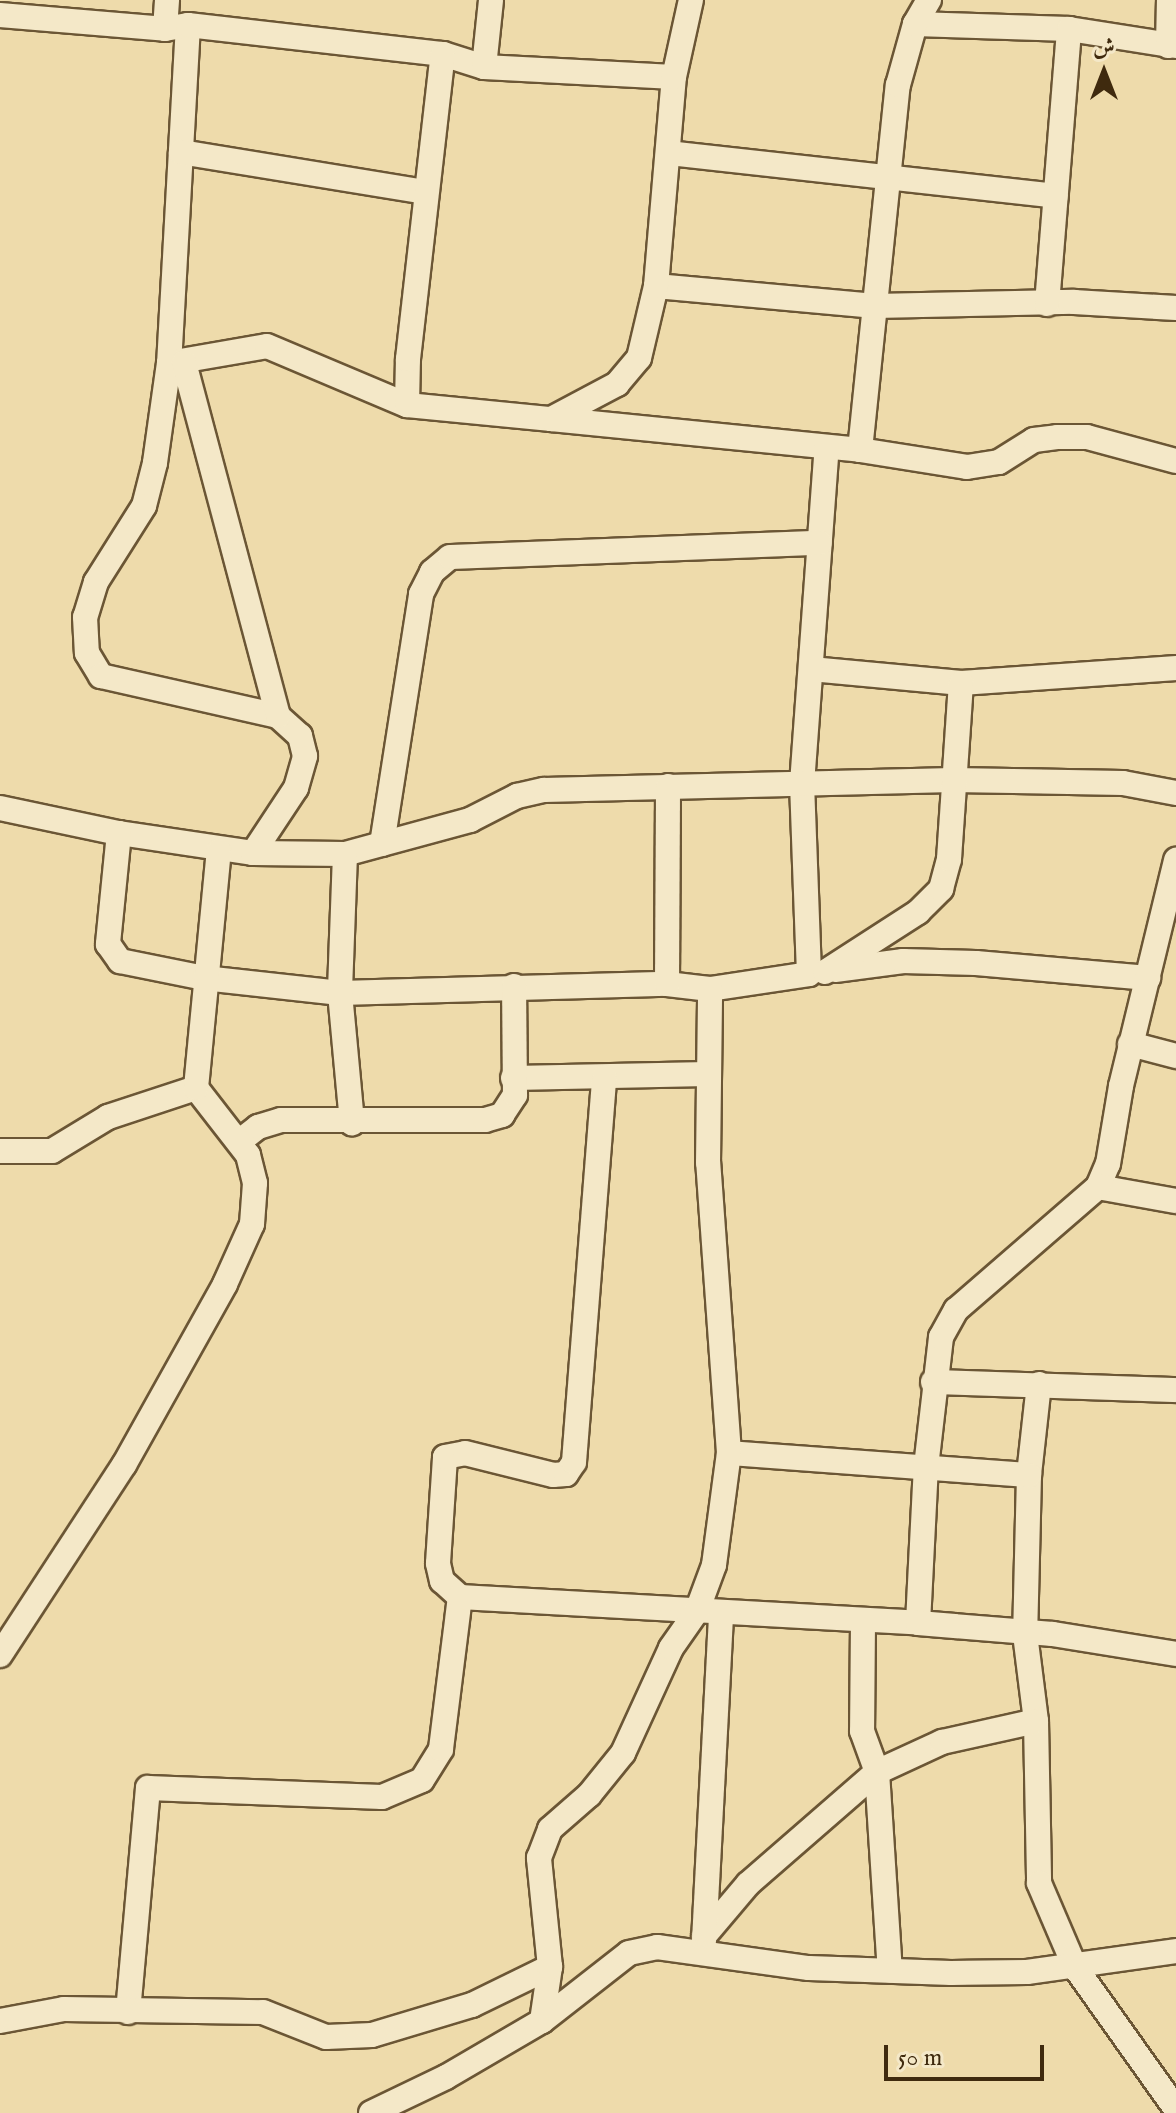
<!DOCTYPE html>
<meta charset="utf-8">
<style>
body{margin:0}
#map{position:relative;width:1176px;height:2113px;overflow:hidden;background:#eedbab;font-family:"IM FELL English",Amiri,serif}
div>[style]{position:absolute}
.roads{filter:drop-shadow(2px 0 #6b5635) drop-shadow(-2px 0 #6b5635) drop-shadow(0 2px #6b5635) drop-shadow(0 -2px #6b5635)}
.minor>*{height:24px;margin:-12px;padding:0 12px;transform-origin:12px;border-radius:12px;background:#f4e8c8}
span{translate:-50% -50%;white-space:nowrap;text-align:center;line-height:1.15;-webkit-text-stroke:6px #f4e8c8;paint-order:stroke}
.north{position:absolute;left:1064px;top:32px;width:80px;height:80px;-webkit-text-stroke:6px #f4e8c8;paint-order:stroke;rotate:0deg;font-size:22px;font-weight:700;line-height:32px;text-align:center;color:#3f2a0e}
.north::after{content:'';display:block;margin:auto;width:28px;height:36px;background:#3f2a0e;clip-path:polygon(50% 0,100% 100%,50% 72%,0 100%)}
.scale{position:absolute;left:884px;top:2045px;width:160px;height:36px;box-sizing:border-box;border:4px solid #3f2a0e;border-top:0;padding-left:10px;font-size:24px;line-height:28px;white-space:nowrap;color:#3f2a0e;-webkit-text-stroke:6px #f4e8c8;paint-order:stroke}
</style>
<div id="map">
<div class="roads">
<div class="minor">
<div style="left:0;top:15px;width:166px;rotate:4.8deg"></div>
<div style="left:165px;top:29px;width:29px;rotate:-86deg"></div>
<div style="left:915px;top:24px;width:154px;rotate:1.9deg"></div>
<div style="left:1069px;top:29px;width:108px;rotate:9deg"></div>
<div style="left:188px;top:25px;width:339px;rotate:93.2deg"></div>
<div style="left:169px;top:363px;width:101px;rotate:98deg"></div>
<div style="left:155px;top:463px;width:44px;rotate:104.3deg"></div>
<div style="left:144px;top:506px;width:90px;rotate:122.3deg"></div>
<div style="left:96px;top:582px;width:37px;rotate:107deg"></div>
<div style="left:85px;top:617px;width:36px;rotate:87deg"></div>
<div style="left:87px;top:653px;width:27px;rotate:59deg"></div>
<div style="left:101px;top:676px;width:181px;rotate:12.7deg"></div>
<div style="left:165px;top:29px;width:23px;rotate:-10deg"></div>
<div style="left:188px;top:25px;width:257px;rotate:6.5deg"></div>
<div style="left:443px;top:54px;width:43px;rotate:17.6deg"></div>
<div style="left:484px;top:67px;width:190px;rotate:3deg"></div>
<div style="left:1168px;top:46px;width:46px;rotate:-88.8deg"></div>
<div style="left:484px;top:67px;width:67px;rotate:-84deg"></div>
<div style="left:181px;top:152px;width:248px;rotate:9.3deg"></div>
<div style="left:668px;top:153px;width:390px;rotate:6.3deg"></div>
<div style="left:656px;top:286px;width:220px;rotate:5.2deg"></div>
<div style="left:875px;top:306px;width:199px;rotate:-1.2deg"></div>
<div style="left:1074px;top:302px;width:102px;rotate:3.4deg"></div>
<div style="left:1047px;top:304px;width:276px;rotate:-85.4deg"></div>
<div style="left:169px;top:363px;width:99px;rotate:-9.8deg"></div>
<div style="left:267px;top:346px;width:152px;rotate:22.9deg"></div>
<div style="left:407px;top:405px;width:145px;rotate:5.6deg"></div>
<div style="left:551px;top:419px;width:75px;rotate:-27.9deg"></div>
<div style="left:617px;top:384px;width:34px;rotate:-50deg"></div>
<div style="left:639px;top:358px;width:74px;rotate:-76.7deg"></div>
<div style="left:656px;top:286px;width:210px;rotate:-85.1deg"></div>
<div style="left:674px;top:77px;width:79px;rotate:-77.6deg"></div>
<div style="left:407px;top:405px;width:46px;rotate:-88.8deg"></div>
<div style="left:408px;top:359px;width:307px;rotate:-83.5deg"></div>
<div style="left:551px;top:419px;width:311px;rotate:5.7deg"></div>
<div style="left:860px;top:450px;width:108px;rotate:9deg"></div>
<div style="left:967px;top:467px;width:32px;rotate:-9deg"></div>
<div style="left:999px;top:462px;width:41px;rotate:-32.2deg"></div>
<div style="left:1034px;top:440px;width:23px;rotate:-7deg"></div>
<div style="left:1057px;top:437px;width:30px"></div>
<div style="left:1087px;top:437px;width:92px;rotate:15.1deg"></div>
<div style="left:860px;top:450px;width:367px;rotate:-84.1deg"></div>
<div style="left:898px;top:85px;width:63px;rotate:-74.4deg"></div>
<div style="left:915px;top:24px;width:28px;rotate:-60deg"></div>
<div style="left:811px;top:669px;width:151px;rotate:5.3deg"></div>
<div style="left:961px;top:683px;width:216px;rotate:-4deg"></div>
<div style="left:0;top:808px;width:122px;rotate:11.9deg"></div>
<div style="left:119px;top:833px;width:135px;rotate:8.5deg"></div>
<div style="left:253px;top:853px;width:78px;rotate:-56.5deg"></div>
<div style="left:296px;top:788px;width:33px;rotate:-74deg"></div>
<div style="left:305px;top:756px;width:21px;rotate:-104deg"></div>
<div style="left:300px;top:736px;width:30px;rotate:-138deg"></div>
<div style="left:278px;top:716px;width:366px;rotate:-104.9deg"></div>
<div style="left:119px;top:833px;width:112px;rotate:95.7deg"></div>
<div style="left:108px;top:944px;width:21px;rotate:55deg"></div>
<div style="left:120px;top:961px;width:86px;rotate:11.4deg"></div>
<div style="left:204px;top:978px;width:137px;rotate:6.3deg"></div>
<div style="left:340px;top:993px;width:327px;rotate:-1.6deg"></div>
<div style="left:667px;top:984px;width:43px;rotate:6.6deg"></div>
<div style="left:710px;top:989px;width:100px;rotate:-8.6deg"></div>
<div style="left:809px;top:974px;width:190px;rotate:-92.1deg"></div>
<div style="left:802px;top:784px;width:338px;rotate:-85.8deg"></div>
<div style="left:382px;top:844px;width:253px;rotate:-81.1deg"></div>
<div style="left:421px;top:594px;width:25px;rotate:-63deg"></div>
<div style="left:432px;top:572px;width:23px;rotate:-40deg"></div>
<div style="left:450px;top:557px;width:370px;rotate:-2.2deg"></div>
<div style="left:253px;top:853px;width:92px;rotate:0.6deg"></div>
<div style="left:345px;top:854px;width:130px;rotate:-15.2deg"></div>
<div style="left:470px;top:820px;width:53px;rotate:-27.1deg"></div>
<div style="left:517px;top:796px;width:28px;rotate:-13deg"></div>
<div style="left:544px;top:790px;width:409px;rotate:-1.4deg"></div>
<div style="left:953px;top:780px;width:170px;rotate:1deg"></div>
<div style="left:1123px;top:783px;width:54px;rotate:10.7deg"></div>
<div style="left:345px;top:854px;width:139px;rotate:92.1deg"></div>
<div style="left:340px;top:993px;width:131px;rotate:84.7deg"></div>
<div style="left:835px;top:970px;width:69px;rotate:-7.5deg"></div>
<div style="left:903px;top:961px;width:73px;rotate:1.6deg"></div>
<div style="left:976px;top:963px;width:173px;rotate:5deg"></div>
<div style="left:825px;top:972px;width:111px;rotate:-32.8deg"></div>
<div style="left:918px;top:912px;width:33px;rotate:-45deg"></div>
<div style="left:941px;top:889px;width:31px;rotate:-75deg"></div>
<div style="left:949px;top:859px;width:176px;rotate:-86.1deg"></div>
<div style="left:667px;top:984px;width:198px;rotate:-89.7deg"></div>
<div style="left:1130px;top:1044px;width:48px;rotate:14.6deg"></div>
<div style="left:513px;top:1078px;width:195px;rotate:-1.2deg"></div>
<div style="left:240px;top:1141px;width:23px;rotate:-38deg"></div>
<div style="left:258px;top:1127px;width:24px;rotate:-17deg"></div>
<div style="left:281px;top:1120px;width:204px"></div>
<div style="left:485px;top:1120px;width:18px;rotate:-16deg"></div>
<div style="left:502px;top:1115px;width:24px;rotate:-57deg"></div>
<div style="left:515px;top:1095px;width:109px;rotate:-90.5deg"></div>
<div style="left:0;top:1151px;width:52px"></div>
<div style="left:52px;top:1151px;width:66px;rotate:-31.3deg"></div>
<div style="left:108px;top:1117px;width:93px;rotate:-18.2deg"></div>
<div style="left:1098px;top:1187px;width:79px;rotate:10.2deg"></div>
<div style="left:933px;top:1382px;width:243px;rotate:1.9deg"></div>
<div style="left:1039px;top:1384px;width:92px;rotate:96.3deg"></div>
<div style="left:1029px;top:1475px;width:159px;rotate:91.4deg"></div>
<div style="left:1025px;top:1634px;width:88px;rotate:82.8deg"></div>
<div style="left:1036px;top:1721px;width:162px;rotate:88.9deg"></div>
<div style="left:1039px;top:1883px;width:91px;rotate:66.8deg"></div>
<div style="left:1075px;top:1967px;width:174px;rotate:54.6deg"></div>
<div style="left:729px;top:1453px;width:301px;rotate:4.2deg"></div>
<div style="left:460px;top:1597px;width:24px;rotate:-138deg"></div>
<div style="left:442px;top:1581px;width:18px;rotate:-103deg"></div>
<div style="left:438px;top:1563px;width:106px;rotate:-86.2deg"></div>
<div style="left:445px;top:1457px;width:20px;rotate:-11deg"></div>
<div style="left:465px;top:1453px;width:91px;rotate:14deg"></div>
<div style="left:553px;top:1475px;width:13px;rotate:-4deg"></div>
<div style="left:566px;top:1474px;width:14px;rotate:-56deg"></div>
<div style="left:574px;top:1462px;width:386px;rotate:-85.5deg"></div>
<div style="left:863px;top:1622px;width:109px;rotate:90.5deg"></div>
<div style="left:862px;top:1731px;width:44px;rotate:69.9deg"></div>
<div style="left:877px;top:1772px;width:199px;rotate:86.3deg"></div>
<div style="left:918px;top:1623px;width:156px;rotate:-87.1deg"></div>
<div style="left:926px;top:1467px;width:131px;rotate:-83.4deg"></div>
<div style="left:941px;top:1337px;width:31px;rotate:-61deg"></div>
<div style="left:956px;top:1310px;width:188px;rotate:-40.9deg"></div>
<div style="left:1098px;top:1187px;width:25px;rotate:-67deg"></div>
<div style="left:1108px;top:1164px;width:79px;rotate:-80.5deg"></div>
<div style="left:1121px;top:1086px;width:233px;rotate:-76.3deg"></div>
<div style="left:0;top:1655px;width:227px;rotate:-56.9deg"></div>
<div style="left:124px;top:1465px;width:207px;rotate:-60.8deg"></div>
<div style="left:225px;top:1284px;width:66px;rotate:-65.8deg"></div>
<div style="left:252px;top:1224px;width:41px;rotate:-85.8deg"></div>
<div style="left:255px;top:1183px;width:29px;rotate:-104deg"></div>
<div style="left:248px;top:1155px;width:85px;rotate:-127.8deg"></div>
<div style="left:196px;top:1088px;width:238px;rotate:-84.5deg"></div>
<div style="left:704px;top:1936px;width:68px;rotate:-49.8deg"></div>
<div style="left:748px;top:1884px;width:171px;rotate:-41deg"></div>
<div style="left:877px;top:1772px;width:72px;rotate:-24.8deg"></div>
<div style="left:942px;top:1742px;width:96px;rotate:-12.6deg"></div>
<div style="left:704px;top:1941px;width:329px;rotate:-87deg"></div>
<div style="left:128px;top:2012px;width:225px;rotate:-84.9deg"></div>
<div style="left:148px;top:1788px;width:234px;rotate:2.2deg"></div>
<div style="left:382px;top:1797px;width:43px;rotate:-23deg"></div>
<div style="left:422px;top:1780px;width:36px;rotate:-58deg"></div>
<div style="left:441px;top:1749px;width:153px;rotate:-82.9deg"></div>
<div style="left:460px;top:1597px;width:459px;rotate:3.2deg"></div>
<div style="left:918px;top:1623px;width:135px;rotate:4.7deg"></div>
<div style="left:1053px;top:1634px;width:125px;rotate:9.2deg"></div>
<div style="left:0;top:2021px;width:65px;rotate:-10.6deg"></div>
<div style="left:64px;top:2009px;width:199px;rotate:0.9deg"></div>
<div style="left:263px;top:2012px;width:68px;rotate:21.6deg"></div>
<div style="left:326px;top:2037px;width:46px;rotate:-2.5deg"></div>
<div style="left:372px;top:2035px;width:104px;rotate:-16.7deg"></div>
<div style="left:472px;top:2005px;width:87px;rotate:-26deg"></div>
<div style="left:542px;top:2021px;width:110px;rotate:-38deg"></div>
<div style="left:629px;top:1953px;width:29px;rotate:-12deg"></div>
<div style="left:657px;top:1947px;width:153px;rotate:7.9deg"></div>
<div style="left:809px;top:1968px;width:142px;rotate:2deg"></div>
<div style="left:951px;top:1973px;width:76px;rotate:-0.8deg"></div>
<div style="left:1027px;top:1972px;width:150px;rotate:-8deg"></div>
<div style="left:371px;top:2113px;width:83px;rotate:-25.6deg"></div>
<div style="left:446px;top:2077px;width:111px;rotate:-30.3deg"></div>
<div style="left:542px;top:2021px;width:55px;rotate:-81.6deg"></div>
<div style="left:550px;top:1967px;width:110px;rotate:-95.8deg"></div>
<div style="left:539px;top:1858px;width:31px;rotate:-69deg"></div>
<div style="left:550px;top:1829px;width:52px;rotate:-41.1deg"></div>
<div style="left:589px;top:1795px;width:54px;rotate:-51deg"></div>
<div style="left:623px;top:1753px;width:115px;rotate:-65.4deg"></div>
<div style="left:671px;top:1648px;width:45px;rotate:-54.9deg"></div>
<div style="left:697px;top:1611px;width:49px;rotate:-69.7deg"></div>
<div style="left:714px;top:1565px;width:113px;rotate:-82.4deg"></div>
<div style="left:729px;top:1453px;width:291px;rotate:-94.1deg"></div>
<div style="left:708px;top:1163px;width:174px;rotate:-89.3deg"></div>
</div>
</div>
<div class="north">ش</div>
<div class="scale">50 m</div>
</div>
